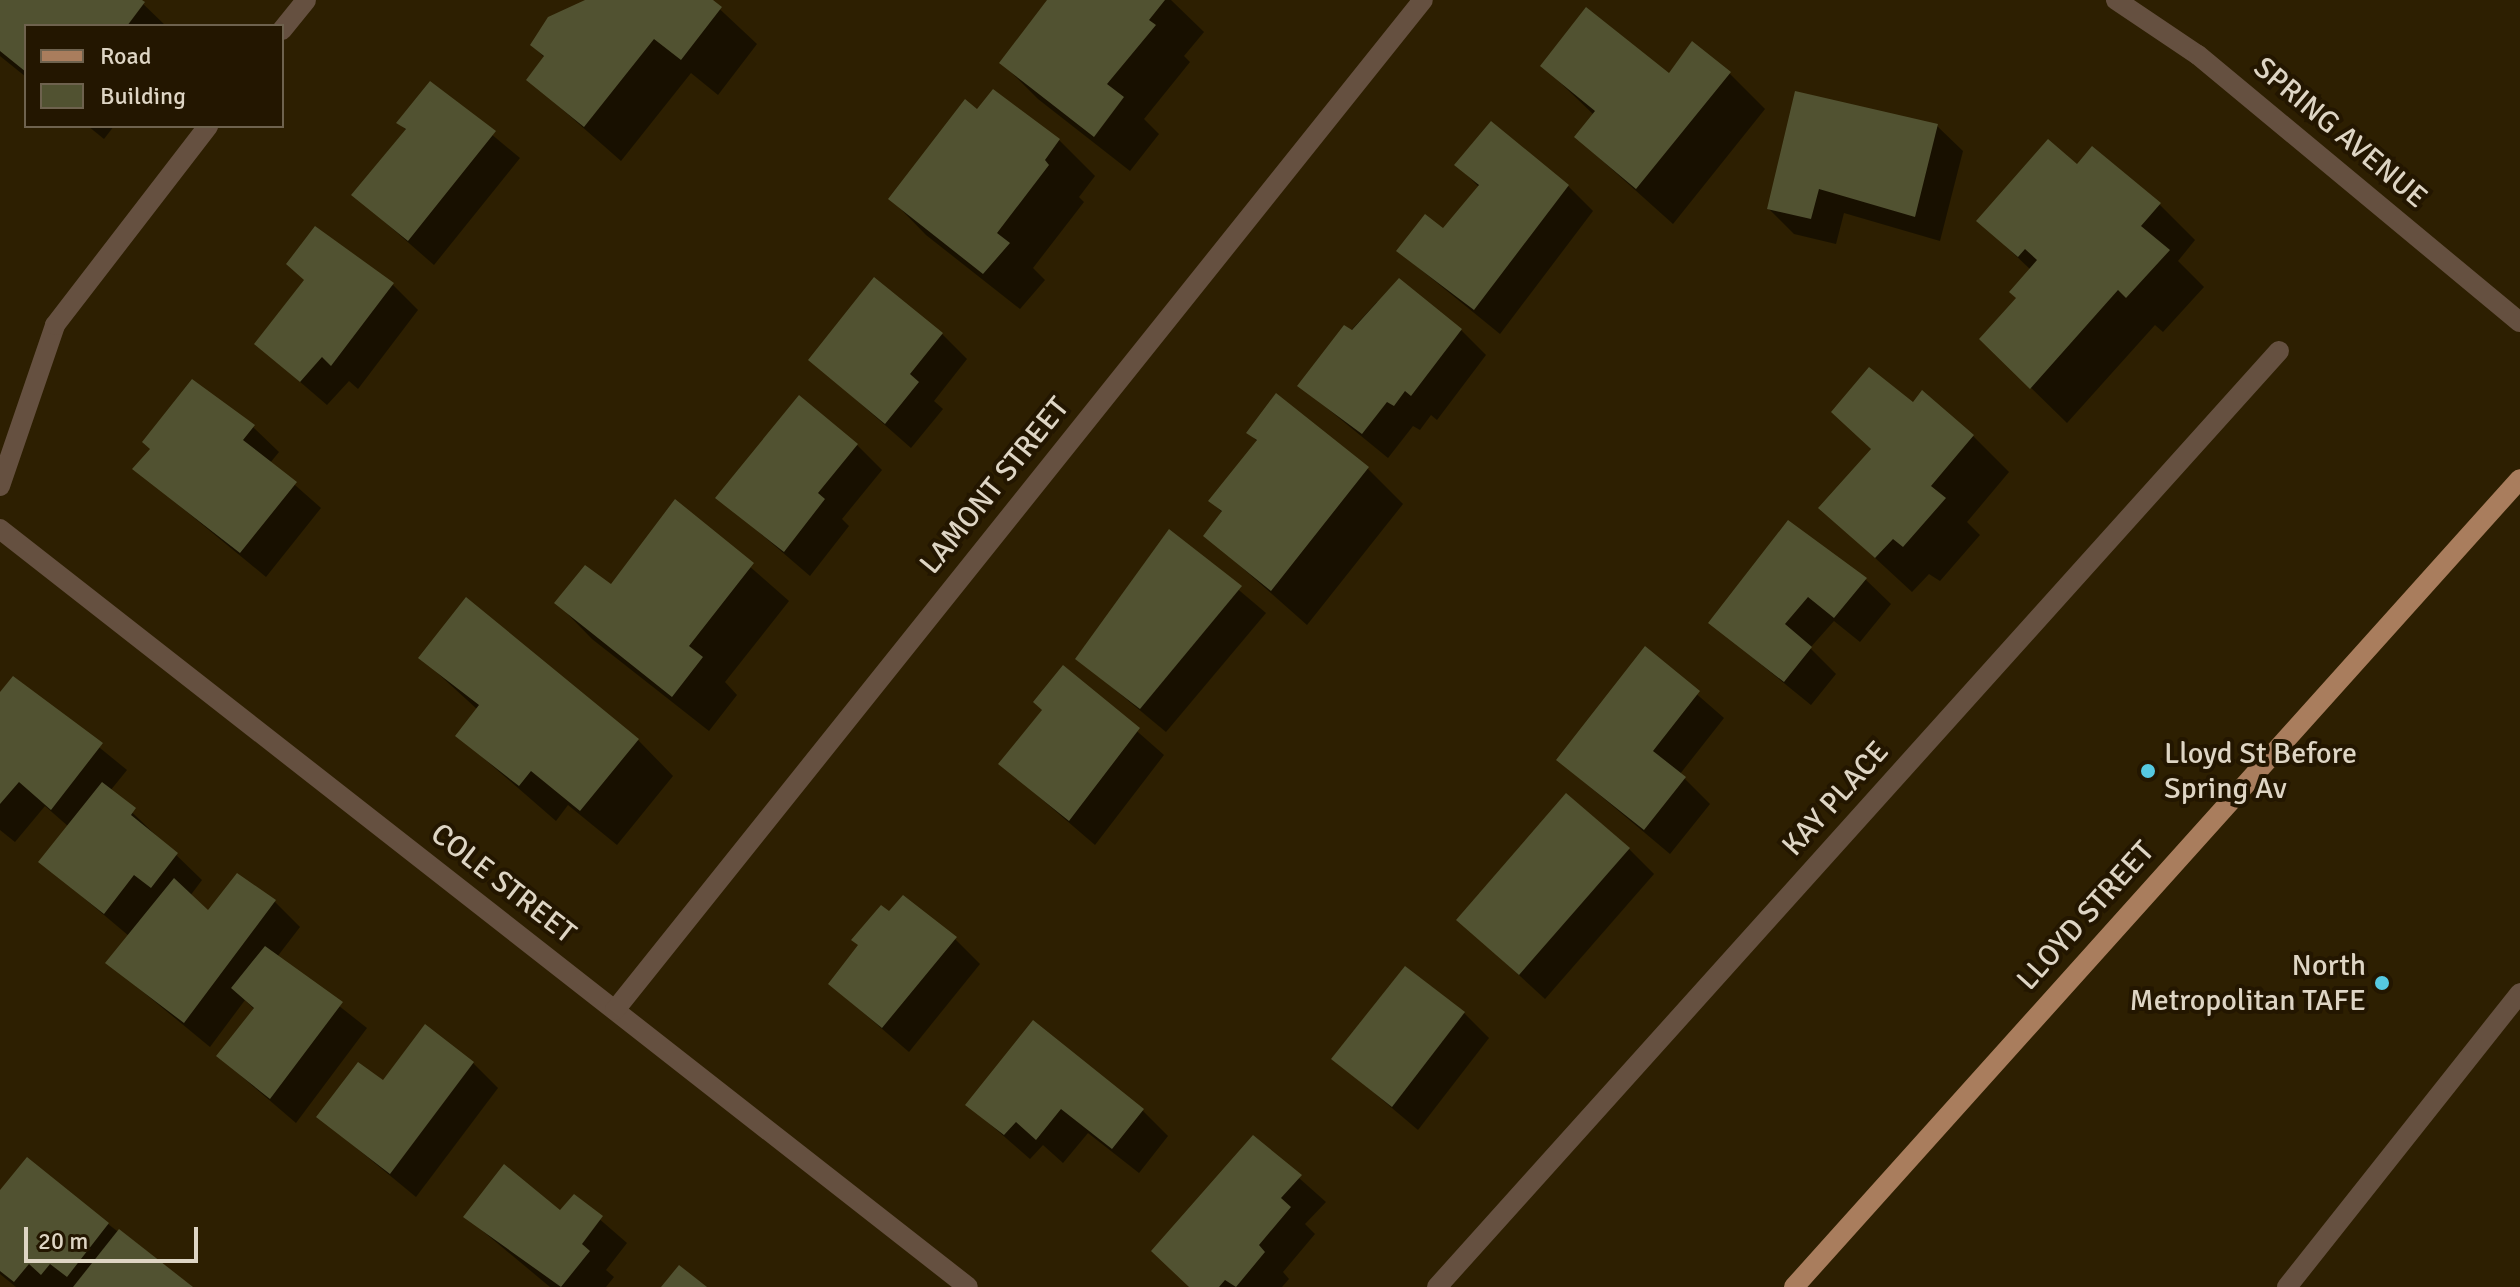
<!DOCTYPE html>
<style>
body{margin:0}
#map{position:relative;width:2520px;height:1287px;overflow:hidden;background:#2d1f01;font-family:Signika,sans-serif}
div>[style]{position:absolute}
.shadow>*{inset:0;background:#0007}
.building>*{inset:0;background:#515231}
.service>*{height:20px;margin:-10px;padding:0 10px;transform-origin:10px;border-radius:10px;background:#655040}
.minor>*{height:20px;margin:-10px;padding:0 10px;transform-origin:10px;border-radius:10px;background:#655040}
.primary>*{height:20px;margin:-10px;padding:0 10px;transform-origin:10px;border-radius:10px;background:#a97d5d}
.dots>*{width:22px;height:22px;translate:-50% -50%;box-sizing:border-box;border:4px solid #231600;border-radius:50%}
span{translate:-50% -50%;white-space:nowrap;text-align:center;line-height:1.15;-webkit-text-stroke:8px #231600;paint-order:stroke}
.street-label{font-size:30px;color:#ded5c4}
.poi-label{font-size:30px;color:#ded5c4}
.left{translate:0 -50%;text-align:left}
.right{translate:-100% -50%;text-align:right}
.legend{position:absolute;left:24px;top:24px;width:260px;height:104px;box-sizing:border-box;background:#231600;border:2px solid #6e624e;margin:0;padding:10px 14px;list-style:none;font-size:24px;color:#ded5c4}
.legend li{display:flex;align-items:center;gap:16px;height:40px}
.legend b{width:40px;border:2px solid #6e624e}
.scale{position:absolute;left:24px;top:1227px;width:174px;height:36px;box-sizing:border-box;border:4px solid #ded5c4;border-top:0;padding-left:10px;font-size:24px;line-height:28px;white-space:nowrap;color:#ded5c4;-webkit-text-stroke:6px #231600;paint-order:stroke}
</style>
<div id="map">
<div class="shadow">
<div style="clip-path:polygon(0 0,139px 0,166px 26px,26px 26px,26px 77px,0 56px)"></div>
<div style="clip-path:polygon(588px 0,710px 0,757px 44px,718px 95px,691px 73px,621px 161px,529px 80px,545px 58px,532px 45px)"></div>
<div style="clip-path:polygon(1050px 0,1171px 0,1204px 32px,1184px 56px,1190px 62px,1144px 119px,1159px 134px,1130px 171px,1038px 99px,1002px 63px)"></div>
<div style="clip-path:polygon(1543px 66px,1670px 75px,1729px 73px,1765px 109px,1673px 224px,1576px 137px,1594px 115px)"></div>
<div style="clip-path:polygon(431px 84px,520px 158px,434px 265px,354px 195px,407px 131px,399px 123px)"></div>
<div style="clip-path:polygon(977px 112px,1059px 140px,1095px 176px,1079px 197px,1084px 202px,1033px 268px,1045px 280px,1020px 309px,926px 235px,891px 199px)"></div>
<div style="clip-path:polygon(88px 126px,114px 126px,104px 139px)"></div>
<div style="clip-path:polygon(1937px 126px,1963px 151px,1940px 241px,1844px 213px,1836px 244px,1794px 234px,1769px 209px)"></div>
<div style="clip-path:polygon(1457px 165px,1568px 186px,1593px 211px,1500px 334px,1398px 251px,1443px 231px,1479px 187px)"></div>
<div style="clip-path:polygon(2077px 167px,2159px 204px,2195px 240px,2178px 261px,2204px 287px,2163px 332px,2155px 325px,2067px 423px,2018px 375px,2018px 299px,2031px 270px,1979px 221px)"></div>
<div style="clip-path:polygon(393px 285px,418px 310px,358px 389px,349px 381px,327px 405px,256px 344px)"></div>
<div style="clip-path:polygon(1377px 302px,1461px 330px,1486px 355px,1437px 420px,1431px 415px,1420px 430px,1413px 426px,1388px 458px,1300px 386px)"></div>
<div style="clip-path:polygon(942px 334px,967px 359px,934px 401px,943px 409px,911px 448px,811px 360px)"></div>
<div style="clip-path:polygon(1913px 404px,1973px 436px,2009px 472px,1967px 522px,1980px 535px,1940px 581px,1929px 574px,1912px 592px,1821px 508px,1872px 450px,1834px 412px)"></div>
<div style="clip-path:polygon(253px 427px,279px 452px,270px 463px,321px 508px,266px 577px,135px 469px)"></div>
<div style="clip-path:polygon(1249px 433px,1367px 468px,1403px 504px,1307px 625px,1205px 535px,1223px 513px,1211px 501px,1258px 442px)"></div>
<div style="clip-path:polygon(857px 445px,882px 470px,842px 519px,849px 526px,810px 576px,718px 497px)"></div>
<div style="clip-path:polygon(676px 502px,789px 601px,725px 682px,737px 695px,709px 731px,592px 639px,557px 603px,612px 587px)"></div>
<div style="clip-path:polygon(1169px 531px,1266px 613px,1166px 732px,1078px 659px)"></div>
<div style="clip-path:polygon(1865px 579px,1891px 604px,1860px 642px,1834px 621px,1810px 648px,1836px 674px,1811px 705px,1710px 623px)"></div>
<div style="clip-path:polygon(1645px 649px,1724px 718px,1680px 774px,1710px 804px,1670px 854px,1558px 760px)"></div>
<div style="clip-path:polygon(421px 658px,638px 740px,673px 776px,617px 845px,568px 805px,556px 821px,458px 736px,478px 710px)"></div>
<div style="clip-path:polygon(1064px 667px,1164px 755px,1095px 845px,1001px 764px,1044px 710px)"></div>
<div style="clip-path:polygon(14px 678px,127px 770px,110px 791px,202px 880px,190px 896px,208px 913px,275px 902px,300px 927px,277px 957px,367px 1028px,296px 1123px,218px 1056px,255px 1010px,245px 1000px,210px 1047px,108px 963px,129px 936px,41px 862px,69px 827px,45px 806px,15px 842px,0 830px,0 695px)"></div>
<div style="clip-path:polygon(1629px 849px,1654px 874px,1545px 999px,1459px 920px)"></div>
<div style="clip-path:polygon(890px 914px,955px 939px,980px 964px,909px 1052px,830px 984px)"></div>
<div style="clip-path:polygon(1464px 1013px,1489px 1038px,1418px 1130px,1334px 1059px)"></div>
<div style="clip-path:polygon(473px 1063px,498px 1088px,416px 1197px,319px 1117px,383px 1083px)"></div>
<div style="clip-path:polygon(968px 1105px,1142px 1110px,1168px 1136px,1139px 1173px,1088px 1133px,1063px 1163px,1043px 1145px,1030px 1159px)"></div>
<div style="clip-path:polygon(1254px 1138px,1326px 1202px,1305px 1224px,1315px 1234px,1283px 1272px,1289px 1279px,1282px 1287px,1190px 1287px)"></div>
<div style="clip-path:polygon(0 1196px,108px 1224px,190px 1287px,16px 1287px,0 1274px)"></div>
<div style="clip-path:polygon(574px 1197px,627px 1243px,606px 1270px,614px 1277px,606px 1287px,550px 1287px,466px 1217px,560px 1213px)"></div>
</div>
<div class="building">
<div style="clip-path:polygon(0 0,142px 0,145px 2px,127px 26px,26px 26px,26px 72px,0 51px)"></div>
<div style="clip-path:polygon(585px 0,713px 0,722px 7px,681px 60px,654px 39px,584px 127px,526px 80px,544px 56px,530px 45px,548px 17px)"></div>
<div style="clip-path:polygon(1047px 0,1165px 0,1149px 20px,1156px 25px,1107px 84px,1124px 97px,1094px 137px,999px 63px)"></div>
<div style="clip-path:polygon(1586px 7px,1669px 73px,1692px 41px,1731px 72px,1636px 189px,1574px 137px,1595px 111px,1540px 66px)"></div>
<div style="clip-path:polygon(430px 81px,496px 131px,408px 241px,351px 195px,406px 129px,396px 123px)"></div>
<div style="clip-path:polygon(993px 89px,1060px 139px,1045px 160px,1049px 165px,997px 233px,1010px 243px,983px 274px,888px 199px,965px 99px,977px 109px)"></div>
<div style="clip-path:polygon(1795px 91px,1938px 124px,1915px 217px,1819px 189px,1811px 219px,1767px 209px)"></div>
<div style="clip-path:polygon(1491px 121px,1569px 185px,1474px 310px,1396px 251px,1425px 214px,1443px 228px,1479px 185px,1454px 165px)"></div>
<div style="clip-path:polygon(2048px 139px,2077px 164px,2092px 146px,2161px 203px,2141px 226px,2170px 250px,2126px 298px,2118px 290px,2030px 389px,1979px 339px,2016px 298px,2009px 292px,2037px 260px,2025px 249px,2018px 257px,1976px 221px)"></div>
<div style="clip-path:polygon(315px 226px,394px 283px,331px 366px,322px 357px,300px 382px,254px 344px,304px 280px,286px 264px)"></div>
<div style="clip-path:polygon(874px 277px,943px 333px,910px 374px,919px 382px,885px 424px,808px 360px)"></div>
<div style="clip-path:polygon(1399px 278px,1462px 329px,1411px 396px,1405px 391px,1394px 406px,1387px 402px,1362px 434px,1297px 386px,1344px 325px,1352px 330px)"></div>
<div style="clip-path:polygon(1869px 367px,1913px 402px,1922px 390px,1974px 435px,1931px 486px,1946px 498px,1903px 547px,1893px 539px,1875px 558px,1818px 508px,1871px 449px,1831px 412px)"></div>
<div style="clip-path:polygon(192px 379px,255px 425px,243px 440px,297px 482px,240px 553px,132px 469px,150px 449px,142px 442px)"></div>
<div style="clip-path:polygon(1276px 393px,1369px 467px,1271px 591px,1203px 536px,1222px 511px,1208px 501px,1257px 440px,1246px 433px)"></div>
<div style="clip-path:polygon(799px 395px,858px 444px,818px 493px,825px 499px,784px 552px,715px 498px)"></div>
<div style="clip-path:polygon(675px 499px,754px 563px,689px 646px,703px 657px,672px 697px,554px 603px,585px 565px,611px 584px)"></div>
<div style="clip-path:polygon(1788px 520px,1867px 578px,1834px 618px,1808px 597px,1785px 624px,1812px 647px,1784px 682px,1708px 623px)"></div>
<div style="clip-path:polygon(1169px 529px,1242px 586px,1140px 709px,1075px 659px)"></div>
<div style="clip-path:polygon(466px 597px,639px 739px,580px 811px,531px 771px,519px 786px,455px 736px,479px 705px,418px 658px)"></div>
<div style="clip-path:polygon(1645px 646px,1700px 691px,1653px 751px,1686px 777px,1644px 830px,1556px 760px)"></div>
<div style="clip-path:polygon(1063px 665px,1140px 728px,1069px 821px,998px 764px,1042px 710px,1033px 702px)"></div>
<div style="clip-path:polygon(13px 676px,103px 743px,51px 810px,19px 782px,0 804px,0 692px)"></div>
<div style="clip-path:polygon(102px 782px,136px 808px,131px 815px,178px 853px,151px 888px,134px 875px,104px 914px,38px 862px)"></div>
<div style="clip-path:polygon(1566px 793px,1630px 848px,1519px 975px,1456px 920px)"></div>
<div style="clip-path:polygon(237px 873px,276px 900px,184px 1023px,105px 963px,174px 878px,208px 910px)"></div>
<div style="clip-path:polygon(903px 895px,957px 937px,882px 1028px,828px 984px,858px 945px,851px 940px,881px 905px,889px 911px)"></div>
<div style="clip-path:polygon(265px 946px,343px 1002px,270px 1099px,216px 1056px,254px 1008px,231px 988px)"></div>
<div style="clip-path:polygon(1405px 966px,1465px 1012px,1392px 1107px,1331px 1059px)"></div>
<div style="clip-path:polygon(1033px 1020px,1144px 1109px,1112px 1149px,1061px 1109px,1036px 1140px,1016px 1122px,1004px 1135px,965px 1105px)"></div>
<div style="clip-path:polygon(425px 1024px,474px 1062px,390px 1174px,316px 1117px,358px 1062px,383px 1080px)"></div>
<div style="clip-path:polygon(1253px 1135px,1302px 1175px,1281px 1198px,1291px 1207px,1259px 1245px,1265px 1252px,1236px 1287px,1225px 1280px,1219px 1287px,1189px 1287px,1151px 1251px)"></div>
<div style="clip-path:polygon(27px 1157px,109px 1223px,67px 1277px,50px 1264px,41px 1275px,29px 1264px,14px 1282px,0 1271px,0 1190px)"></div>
<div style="clip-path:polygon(504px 1164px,560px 1210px,574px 1194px,603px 1216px,582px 1244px,590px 1251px,561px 1287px,463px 1217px)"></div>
<div style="clip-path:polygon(119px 1229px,193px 1287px,73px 1287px)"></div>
<div style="clip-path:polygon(679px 1265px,707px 1287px,661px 1287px)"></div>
</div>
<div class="service">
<div style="left:2287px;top:1287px;width:375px;rotate:-51.6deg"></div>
</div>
<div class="minor">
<div style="left:2116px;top:0;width:99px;rotate:33.9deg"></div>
<div style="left:2198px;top:55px;width:418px;rotate:39.7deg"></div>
<div style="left:282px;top:30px;width:38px;rotate:-51deg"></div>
<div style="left:0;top:486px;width:170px;rotate:-71.1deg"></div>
<div style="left:55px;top:325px;width:251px;rotate:-52.4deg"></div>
<div style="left:0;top:529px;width:1229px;rotate:38.06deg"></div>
<div style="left:615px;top:1010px;width:1293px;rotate:-51.34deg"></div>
<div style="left:1437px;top:1287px;width:1259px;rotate:-48.03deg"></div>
</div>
<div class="primary">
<div style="left:1794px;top:1287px;width:1086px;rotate:-48.06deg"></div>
</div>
<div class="dots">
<div style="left:2148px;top:771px;background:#56c9e1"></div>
<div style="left:2382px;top:983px;background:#56c9e1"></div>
</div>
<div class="street-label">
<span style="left:2340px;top:133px;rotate:40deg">SPRING AVENUE</span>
<span style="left:995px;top:486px;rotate:-51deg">LAMONT STREET</span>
<span style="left:1836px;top:799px;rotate:-48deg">KAY PLACE</span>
<span style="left:503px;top:884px;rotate:38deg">COLE STREET</span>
<span style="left:2086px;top:916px;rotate:-48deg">LLOYD STREET</span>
</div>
<div class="poi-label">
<span class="left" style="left:2164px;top:771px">Lloyd St Before<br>Spring Av</span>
<span class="right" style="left:2366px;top:983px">North<br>Metropolitan TAFE</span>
</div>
<ul class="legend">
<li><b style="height:10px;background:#a97d5d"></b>Road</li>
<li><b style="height:22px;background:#515231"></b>Building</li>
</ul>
<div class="scale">20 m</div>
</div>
